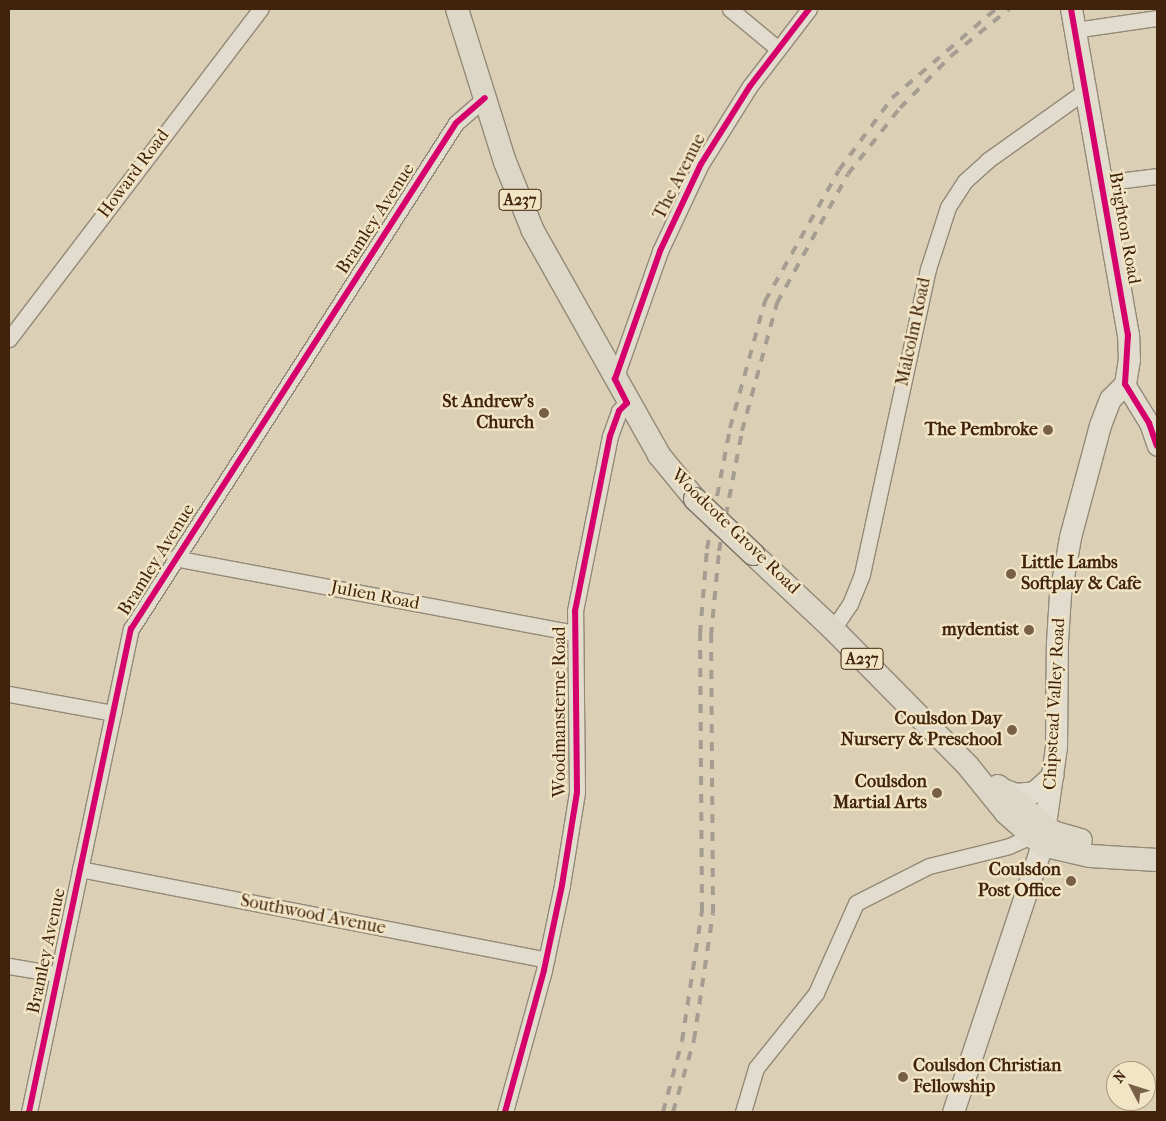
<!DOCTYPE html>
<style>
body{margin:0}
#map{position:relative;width:1166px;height:1121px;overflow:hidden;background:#dbd0b5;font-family:"IM FELL French Canon",serif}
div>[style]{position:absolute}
.roads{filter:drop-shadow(1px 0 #938977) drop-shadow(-1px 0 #938977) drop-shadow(0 1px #938977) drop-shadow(0 -1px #938977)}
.minor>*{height:15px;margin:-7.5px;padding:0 7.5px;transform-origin:7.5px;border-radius:7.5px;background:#e2dcce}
.tertiary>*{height:19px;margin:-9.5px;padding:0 9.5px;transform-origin:9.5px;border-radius:9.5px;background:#e2dcce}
.secondary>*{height:21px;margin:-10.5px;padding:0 10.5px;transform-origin:10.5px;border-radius:10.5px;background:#e2dcce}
.primary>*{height:22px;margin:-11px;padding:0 11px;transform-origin:11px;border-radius:11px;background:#ddd7c7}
.rail>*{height:4px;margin-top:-2px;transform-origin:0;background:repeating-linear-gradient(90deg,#a59d91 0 9px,transparent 0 18px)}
.bridges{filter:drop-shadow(1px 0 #7d7261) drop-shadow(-1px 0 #7d7261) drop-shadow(0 1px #7d7261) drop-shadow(0 -1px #7d7261)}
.primary-bridge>*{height:22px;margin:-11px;padding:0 11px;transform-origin:11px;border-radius:11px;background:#ddd7c7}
.cycleway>*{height:6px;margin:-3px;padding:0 3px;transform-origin:3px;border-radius:3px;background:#d6006c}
.dots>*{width:14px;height:14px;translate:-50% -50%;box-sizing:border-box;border:2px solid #f1e5c5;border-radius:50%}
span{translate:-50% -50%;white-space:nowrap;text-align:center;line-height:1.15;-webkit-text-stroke:5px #f1e5c5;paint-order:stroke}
.shield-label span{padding:1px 4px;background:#f1e5c5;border:1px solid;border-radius:4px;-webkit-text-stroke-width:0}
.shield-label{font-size:16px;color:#41230c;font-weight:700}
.street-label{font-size:18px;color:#41230c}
.poi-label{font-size:18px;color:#41230c;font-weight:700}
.right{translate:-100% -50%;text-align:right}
.left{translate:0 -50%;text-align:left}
.frame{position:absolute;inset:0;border:10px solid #41230c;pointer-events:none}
.north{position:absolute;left:1106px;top:1061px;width:50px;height:50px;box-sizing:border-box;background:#f1e5c5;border:1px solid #ab977b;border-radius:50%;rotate:310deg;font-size:14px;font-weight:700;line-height:20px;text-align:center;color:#41230c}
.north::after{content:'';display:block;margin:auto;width:18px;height:22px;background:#776047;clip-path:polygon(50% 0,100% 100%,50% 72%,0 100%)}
</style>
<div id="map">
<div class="roads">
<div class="minor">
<div style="left:730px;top:9px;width:61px;rotate:39.7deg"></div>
<div style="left:1074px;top:30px;width:84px;rotate:-8.2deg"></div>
<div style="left:1101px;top:183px;width:56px;rotate:-7.1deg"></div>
<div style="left:9px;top:339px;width:415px;rotate:-52.7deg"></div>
<div style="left:615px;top:379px;width:136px;rotate:-70.6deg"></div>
<div style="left:660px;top:251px;width:96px;rotate:-64.8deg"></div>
<div style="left:701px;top:164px;width:92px;rotate:-57.9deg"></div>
<div style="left:750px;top:86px;width:97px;rotate:-52.5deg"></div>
<div style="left:174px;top:558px;width:408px;rotate:10.6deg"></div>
<div style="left:833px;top:629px;width:30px;rotate:-56deg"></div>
<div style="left:850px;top:604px;width:32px;rotate:-68deg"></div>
<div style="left:862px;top:574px;width:312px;rotate:-77.8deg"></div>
<div style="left:928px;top:269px;width:65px;rotate:-72.1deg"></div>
<div style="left:948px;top:207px;width:31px;rotate:-57deg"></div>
<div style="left:965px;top:181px;width:31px;rotate:-42deg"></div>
<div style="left:988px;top:160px;width:119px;rotate:-35.4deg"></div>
<div style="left:9px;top:694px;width:106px;rotate:10.4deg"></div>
<div style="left:80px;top:869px;width:475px;rotate:11deg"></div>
<div style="left:9px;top:966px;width:49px;rotate:9.5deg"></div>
<div style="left:29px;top:1112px;width:494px;rotate:-78.1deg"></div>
<div style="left:131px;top:629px;width:601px;rotate:-57.29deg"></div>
<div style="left:456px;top:123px;width:38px;rotate:-41deg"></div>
<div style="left:505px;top:1112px;width:147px;rotate:-74.6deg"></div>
<div style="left:544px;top:970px;width:87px;rotate:-78deg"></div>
<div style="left:562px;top:885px;width:94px;rotate:-80.8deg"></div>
<div style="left:577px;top:792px;width:181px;rotate:-90.6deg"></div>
<div style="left:575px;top:611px;width:178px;rotate:-78.7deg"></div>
<div style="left:610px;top:436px;width:27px;rotate:-70deg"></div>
<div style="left:619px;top:411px;width:11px;rotate:-45deg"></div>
<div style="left:743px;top:1112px;width:46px;rotate:-73.5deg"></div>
<div style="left:756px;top:1068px;width:96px;rotate:-51.3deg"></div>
<div style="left:816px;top:993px;width:98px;rotate:-66deg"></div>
<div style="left:856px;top:903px;width:82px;rotate:-26.9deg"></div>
<div style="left:929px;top:866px;width:82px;rotate:-14deg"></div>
<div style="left:1009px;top:846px;width:24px;rotate:-24deg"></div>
</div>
<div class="tertiary">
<div style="left:1125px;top:384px;width:46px;rotate:58.4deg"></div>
<div style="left:1149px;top:423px;width:24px;rotate:71deg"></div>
</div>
<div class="secondary">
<div style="left:1000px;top:788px;width:17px;rotate:21deg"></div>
<div style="left:1016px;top:794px;width:18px;rotate:-6deg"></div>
<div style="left:1034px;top:792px;width:25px;rotate:-42deg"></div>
<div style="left:953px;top:1112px;width:281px;rotate:-71.6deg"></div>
<div style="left:1042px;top:845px;width:99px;rotate:-81.9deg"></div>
<div style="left:1056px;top:747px;width:105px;rotate:-89.5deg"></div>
<div style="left:1057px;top:642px;width:48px;rotate:-86.4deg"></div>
<div style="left:1060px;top:594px;width:58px;rotate:-80deg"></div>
<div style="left:1070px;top:537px;width:116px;rotate:-75deg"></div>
<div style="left:1100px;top:425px;width:28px;rotate:-69deg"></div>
<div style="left:1110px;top:399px;width:21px;rotate:-45deg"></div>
<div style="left:1125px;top:384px;width:24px;rotate:-81deg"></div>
<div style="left:1129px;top:360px;width:25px;rotate:-92deg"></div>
<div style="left:1128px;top:335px;width:331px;rotate:-99.9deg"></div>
</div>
<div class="primary">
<div style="left:457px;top:9px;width:160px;rotate:72.6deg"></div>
<div style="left:505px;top:162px;width:74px;rotate:67.9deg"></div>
<div style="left:533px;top:231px;width:257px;rotate:60.6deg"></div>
<div style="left:659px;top:455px;width:57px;rotate:50.7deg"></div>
<div style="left:753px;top:554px;width:110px;rotate:43.2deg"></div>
<div style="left:833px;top:629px;width:192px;rotate:45.4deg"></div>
<div style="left:968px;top:766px;width:60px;rotate:51deg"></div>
<div style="left:1006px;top:813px;width:48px;rotate:41.6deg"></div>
<div style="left:1042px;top:845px;width:49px;rotate:12.9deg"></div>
<div style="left:1090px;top:856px;width:67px;rotate:3.4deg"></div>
<div style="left:998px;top:786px;width:72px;rotate:39.9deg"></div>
<div style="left:1053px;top:832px;width:29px;rotate:16deg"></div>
</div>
</div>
<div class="rail">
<div style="left:663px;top:1112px;width:73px;rotate:-75deg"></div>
<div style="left:682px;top:1041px;width:132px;rotate:-81.3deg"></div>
<div style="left:702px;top:911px;width:277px;rotate:-90.4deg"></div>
<div style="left:700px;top:634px;width:85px;rotate:-85.3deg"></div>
<div style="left:707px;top:549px;width:123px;rotate:-79.2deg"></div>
<div style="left:730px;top:428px;width:132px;rotate:-74.6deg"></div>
<div style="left:765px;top:301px;width:150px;rotate:-60.5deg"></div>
<div style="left:839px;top:170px;width:89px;rotate:-53.6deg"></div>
<div style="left:892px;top:98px;width:137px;rotate:-40.6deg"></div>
<div style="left:673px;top:1112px;width:75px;rotate:-73.7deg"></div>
<div style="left:694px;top:1040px;width:128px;rotate:-81.5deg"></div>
<div style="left:713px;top:913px;width:277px;rotate:-90.4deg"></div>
<div style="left:711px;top:636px;width:85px;rotate:-84.6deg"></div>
<div style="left:719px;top:551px;width:122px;rotate:-79.1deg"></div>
<div style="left:742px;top:431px;width:133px;rotate:-74.7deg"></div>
<div style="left:777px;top:303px;width:147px;rotate:-61.2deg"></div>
<div style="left:848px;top:174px;width:84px;rotate:-51.8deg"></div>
<div style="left:900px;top:108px;width:73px;rotate:-45.6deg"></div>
<div style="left:951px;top:56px;width:75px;rotate:-39deg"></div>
</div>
<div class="bridges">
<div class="primary-bridge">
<div style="left:695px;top:499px;width:80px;rotate:43.5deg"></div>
</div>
</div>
<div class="cycleway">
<div style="left:1071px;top:9px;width:331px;rotate:80.1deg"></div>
<div style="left:1128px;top:335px;width:49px;rotate:93.5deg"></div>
<div style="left:1125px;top:384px;width:46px;rotate:58.4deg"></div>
<div style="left:1149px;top:423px;width:24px;rotate:71deg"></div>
<div style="left:29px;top:1112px;width:494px;rotate:-78.1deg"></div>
<div style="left:131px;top:629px;width:601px;rotate:-57.29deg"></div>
<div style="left:456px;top:123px;width:38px;rotate:-41deg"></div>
<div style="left:505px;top:1112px;width:147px;rotate:-74.6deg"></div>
<div style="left:544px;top:970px;width:87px;rotate:-78deg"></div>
<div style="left:562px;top:885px;width:94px;rotate:-80.8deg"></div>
<div style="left:577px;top:792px;width:181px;rotate:-90.6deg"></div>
<div style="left:575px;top:611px;width:178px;rotate:-78.7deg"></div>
<div style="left:610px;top:436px;width:27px;rotate:-70deg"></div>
<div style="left:619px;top:411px;width:11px;rotate:-45deg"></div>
<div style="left:627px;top:403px;width:27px;rotate:-117deg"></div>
<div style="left:615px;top:379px;width:136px;rotate:-70.6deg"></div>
<div style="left:660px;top:251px;width:96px;rotate:-64.8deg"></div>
<div style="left:701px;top:164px;width:92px;rotate:-57.9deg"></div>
<div style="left:750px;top:86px;width:97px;rotate:-52.5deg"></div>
</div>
<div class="dots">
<div style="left:544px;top:413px;background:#776047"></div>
<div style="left:1048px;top:430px;background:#776047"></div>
<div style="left:1011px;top:574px;background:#776047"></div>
<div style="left:1029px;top:630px;background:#776047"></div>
<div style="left:1012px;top:730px;background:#776047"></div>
<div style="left:937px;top:793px;background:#776047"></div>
<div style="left:1071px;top:881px;background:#776047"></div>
<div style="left:903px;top:1077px;background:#776047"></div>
</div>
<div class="shield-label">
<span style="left:520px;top:200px">A237</span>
<span style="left:862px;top:659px">A237</span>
</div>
<div class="street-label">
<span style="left:134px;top:174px;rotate:-53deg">Howard Road</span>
<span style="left:680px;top:177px;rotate:-63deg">The Avenue</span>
<span style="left:376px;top:219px;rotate:-57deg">Bramley Avenue</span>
<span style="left:1124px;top:228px;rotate:80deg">Brighton Road</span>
<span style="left:914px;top:332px;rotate:-78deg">Malcolm Road</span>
<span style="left:735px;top:532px;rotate:44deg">Woodcote Grove Road</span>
<span style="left:157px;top:560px;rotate:-58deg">Bramley Avenue</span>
<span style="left:375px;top:596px;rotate:11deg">Julien Road</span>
<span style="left:1055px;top:704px;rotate:-87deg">Chipstead Valley Road</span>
<span style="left:560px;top:712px;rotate:-90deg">Woodmansterne Road</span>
<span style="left:313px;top:915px;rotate:11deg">Southwood Avenue</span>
<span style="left:47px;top:951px;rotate:-78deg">Bramley Avenue</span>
</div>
<div class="poi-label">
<span class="right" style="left:534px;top:413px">St Andrew's<br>Church</span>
<span class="right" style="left:1038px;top:430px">The Pembroke</span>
<span class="left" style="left:1021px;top:574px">Little Lambs<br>Softplay &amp; Cafe</span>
<span class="right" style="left:1019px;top:630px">mydentist</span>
<span class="right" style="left:1002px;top:730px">Coulsdon Day<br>Nursery &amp; Preschool</span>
<span class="right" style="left:927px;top:793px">Coulsdon<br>Martial Arts</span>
<span class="right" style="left:1061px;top:881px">Coulsdon<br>Post Office</span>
<span class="left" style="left:913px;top:1077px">Coulsdon Christian<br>Fellowship</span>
</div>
<div class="frame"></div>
<div class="north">N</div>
</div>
